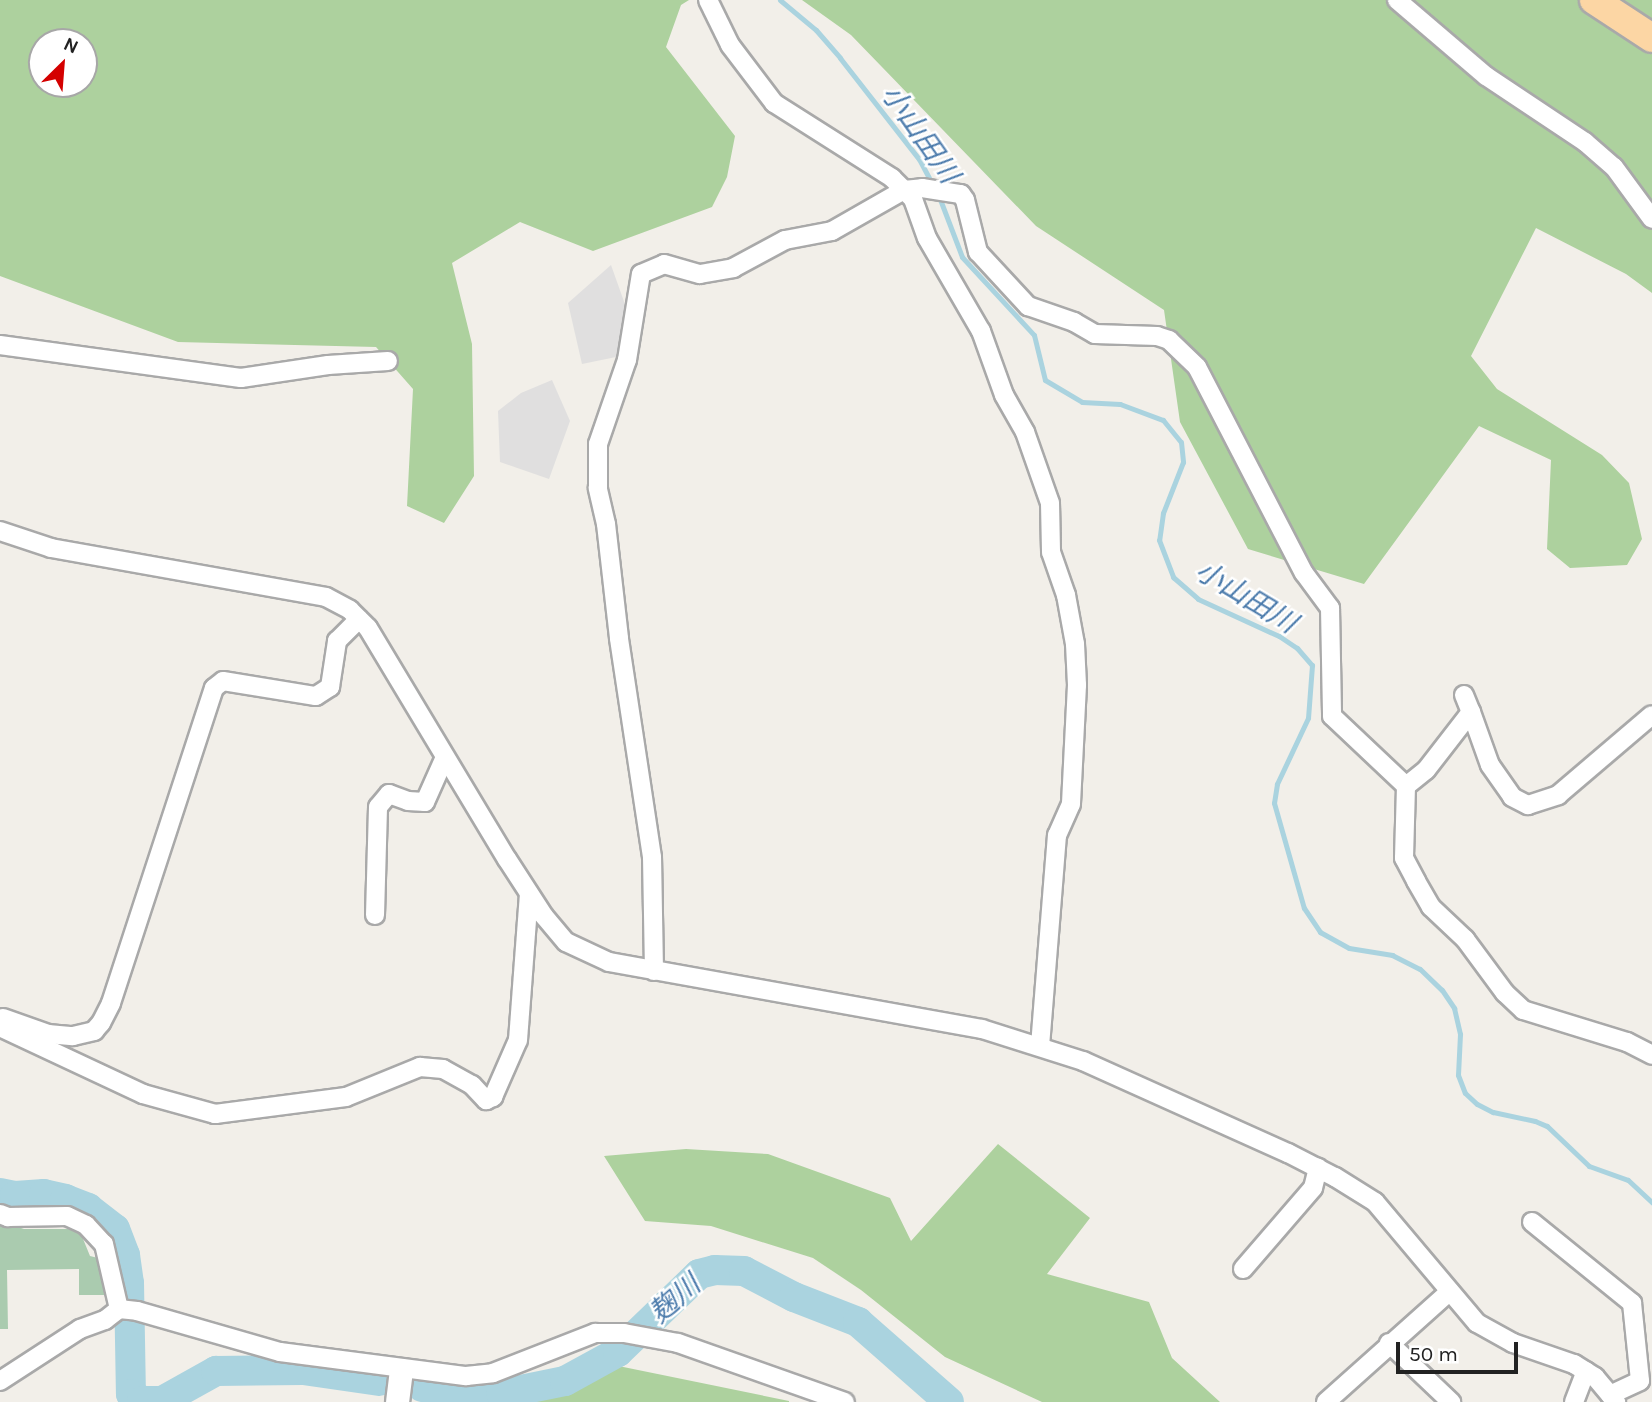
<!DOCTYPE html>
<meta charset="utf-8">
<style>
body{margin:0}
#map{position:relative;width:1652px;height:1402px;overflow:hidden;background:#f2efe9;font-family:Karla,"Noto Sans JP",sans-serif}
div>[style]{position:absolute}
.residential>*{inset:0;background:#e0dfdf}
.forest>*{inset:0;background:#add19e}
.cemetery>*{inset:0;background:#aacbaf}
.stream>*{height:5px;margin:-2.5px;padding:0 2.5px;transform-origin:2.5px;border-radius:2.5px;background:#aad3df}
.river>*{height:30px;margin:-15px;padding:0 15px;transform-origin:15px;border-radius:15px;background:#aad3df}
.roads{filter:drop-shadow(2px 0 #a9a9a9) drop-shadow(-2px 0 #a9a9a9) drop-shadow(0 2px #a9a9a9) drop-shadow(0 -2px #a9a9a9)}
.minor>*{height:18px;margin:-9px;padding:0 9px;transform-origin:9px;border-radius:9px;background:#fff}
.tertiary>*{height:23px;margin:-11.5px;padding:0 11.5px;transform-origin:11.5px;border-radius:11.5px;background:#fff}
.primary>*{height:28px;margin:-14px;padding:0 14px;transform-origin:14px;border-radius:14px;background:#fcd6a4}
span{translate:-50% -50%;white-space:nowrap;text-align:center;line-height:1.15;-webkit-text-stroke:5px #fff;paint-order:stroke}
.water-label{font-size:28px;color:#4a7aab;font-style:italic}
.north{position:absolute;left:28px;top:28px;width:70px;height:70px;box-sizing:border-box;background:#fff;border:2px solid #a7a7a7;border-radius:50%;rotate:25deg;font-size:19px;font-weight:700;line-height:28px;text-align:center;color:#222}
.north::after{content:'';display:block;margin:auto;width:24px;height:32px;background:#d40000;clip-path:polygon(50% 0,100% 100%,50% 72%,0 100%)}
.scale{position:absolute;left:1396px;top:1342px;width:122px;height:32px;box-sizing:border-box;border:4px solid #222;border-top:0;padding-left:9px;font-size:21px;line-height:24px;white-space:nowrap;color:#222;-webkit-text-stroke:5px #fff;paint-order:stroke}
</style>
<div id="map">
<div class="residential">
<div style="clip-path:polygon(611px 265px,627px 310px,616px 357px,582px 364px,568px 303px)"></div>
<div style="clip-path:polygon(552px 380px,570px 421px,549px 479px,500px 462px,498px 411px,521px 393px)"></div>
</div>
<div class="forest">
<div style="clip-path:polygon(evenodd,0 0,689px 0,681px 5px,666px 47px,735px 136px,727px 177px,712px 207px,593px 251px,520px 222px,452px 263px,472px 344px,474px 476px,444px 523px,407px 506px,413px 389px,376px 347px,178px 342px,0 276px,0 0,42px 42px,84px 42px,84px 84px,42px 84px,42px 42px)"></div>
<div style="clip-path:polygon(802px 0,1652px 0,1652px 293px,1626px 274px,1536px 228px,1471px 356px,1497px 389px,1602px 455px,1629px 483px,1642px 539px,1627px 565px,1570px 568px,1547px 549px,1551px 460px,1479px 426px,1364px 584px,1248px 549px,1180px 422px,1164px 310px,1036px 226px,851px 35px)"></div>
<div style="clip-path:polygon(998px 1144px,1090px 1218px,1047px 1274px,1149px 1302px,1172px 1358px,1220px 1402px,1042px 1402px,945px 1357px,861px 1290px,813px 1258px,711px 1226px,645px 1221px,604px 1156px,686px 1149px,768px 1154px,890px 1198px,911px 1241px)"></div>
<div style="clip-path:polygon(594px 1361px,789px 1401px,789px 1402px,453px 1402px,454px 1396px)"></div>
</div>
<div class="cemetery">
<div style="clip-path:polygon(0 1221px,24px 1229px,79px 1229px,90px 1256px,102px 1259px,106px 1295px,79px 1295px,79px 1269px,7px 1270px,8px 1329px,0 1329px)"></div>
</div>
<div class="stream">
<div style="left:780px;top:0;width:47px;rotate:39.8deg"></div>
<div style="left:816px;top:30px;width:37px;rotate:49deg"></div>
<div style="left:840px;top:58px;width:128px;rotate:52deg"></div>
<div style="left:919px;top:159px;width:30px;rotate:62deg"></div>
<div style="left:938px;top:194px;width:67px;rotate:69.1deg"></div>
<div style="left:962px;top:257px;width:106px;rotate:47.3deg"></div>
<div style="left:1034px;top:335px;width:46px;rotate:76.3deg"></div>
<div style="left:1045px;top:380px;width:43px;rotate:30.7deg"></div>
<div style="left:1082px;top:402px;width:38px;rotate:3deg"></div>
<div style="left:1120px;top:404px;width:46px;rotate:20.4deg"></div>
<div style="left:1163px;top:420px;width:28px;rotate:51deg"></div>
<div style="left:1181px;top:442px;width:20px;rotate:84deg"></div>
<div style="left:1183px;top:462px;width:55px;rotate:111.4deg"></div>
<div style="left:1163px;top:513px;width:27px;rotate:98deg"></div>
<div style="left:1159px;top:540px;width:40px;rotate:69deg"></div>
<div style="left:1173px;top:577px;width:33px;rotate:41deg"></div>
<div style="left:1198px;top:599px;width:89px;rotate:24.6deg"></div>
<div style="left:1279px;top:636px;width:22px;rotate:34deg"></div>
<div style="left:1297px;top:648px;width:23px;rotate:49deg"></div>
<div style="left:1312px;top:665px;width:53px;rotate:94.3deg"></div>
<div style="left:1308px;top:718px;width:73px;rotate:115.2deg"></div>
<div style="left:1277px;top:784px;width:19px;rotate:99deg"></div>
<div style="left:1274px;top:803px;width:109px;rotate:74.1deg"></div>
<div style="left:1304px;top:908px;width:29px;rotate:56deg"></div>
<div style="left:1320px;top:932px;width:33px;rotate:29deg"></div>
<div style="left:1349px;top:948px;width:44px;rotate:9.2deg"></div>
<div style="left:1392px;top:955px;width:31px;rotate:27deg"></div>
<div style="left:1420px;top:969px;width:30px;rotate:44deg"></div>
<div style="left:1442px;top:990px;width:22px;rotate:56deg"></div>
<div style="left:1454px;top:1008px;width:27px;rotate:77deg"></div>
<div style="left:1460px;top:1034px;width:41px;rotate:92.8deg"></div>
<div style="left:1458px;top:1075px;width:19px;rotate:69deg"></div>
<div style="left:1465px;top:1093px;width:16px;rotate:43deg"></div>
<div style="left:1477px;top:1104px;width:18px;rotate:27deg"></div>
<div style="left:1493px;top:1112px;width:43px;rotate:12.1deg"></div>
<div style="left:1535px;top:1121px;width:13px;rotate:23deg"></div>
<div style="left:1547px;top:1126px;width:58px;rotate:43.6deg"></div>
<div style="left:1589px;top:1166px;width:41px;rotate:19.7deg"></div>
<div style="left:1628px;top:1180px;width:33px;rotate:43deg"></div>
</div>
<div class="river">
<div style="left:0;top:1193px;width:15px;rotate:11deg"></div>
<div style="left:15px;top:1196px;width:29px;rotate:-4deg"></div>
<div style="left:44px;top:1194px;width:22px;rotate:13deg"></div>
<div style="left:65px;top:1199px;width:25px;rotate:21deg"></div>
<div style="left:88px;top:1208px;width:34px;rotate:38deg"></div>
<div style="left:115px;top:1229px;width:28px;rotate:69deg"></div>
<div style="left:125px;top:1255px;width:28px;rotate:82deg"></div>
<div style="left:129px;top:1283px;width:111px;rotate:89deg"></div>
<div style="left:131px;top:1394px;width:13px;rotate:32deg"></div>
<div style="left:142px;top:1401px;width:20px"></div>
<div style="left:162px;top:1401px;width:62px;rotate:-29.1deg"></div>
<div style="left:216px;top:1371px;width:87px;rotate:-0.7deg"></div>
<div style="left:303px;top:1370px;width:77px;rotate:8.2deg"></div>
<div style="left:422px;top:1387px;width:79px;rotate:5.1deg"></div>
<div style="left:501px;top:1394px;width:65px;rotate:-11.5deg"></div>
<div style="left:565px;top:1381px;width:60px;rotate:-28.7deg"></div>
<div style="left:618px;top:1352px;width:112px;rotate:-43.9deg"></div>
<div style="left:699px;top:1274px;width:16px;rotate:-14deg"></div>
<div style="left:715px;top:1270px;width:29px;rotate:2deg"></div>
<div style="left:744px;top:1271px;width:56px;rotate:27.5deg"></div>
<div style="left:794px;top:1297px;width:69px;rotate:21.3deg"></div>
<div style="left:858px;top:1322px;width:121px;rotate:41.3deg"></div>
</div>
<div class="roads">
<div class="minor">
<div style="left:708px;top:0;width:50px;rotate:63.9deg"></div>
<div style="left:730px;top:45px;width:73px;rotate:52.8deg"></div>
<div style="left:774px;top:103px;width:140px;rotate:32.4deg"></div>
<div style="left:892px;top:178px;width:30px;rotate:45deg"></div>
<div style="left:913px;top:199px;width:41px;rotate:70.3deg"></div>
<div style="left:927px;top:238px;width:108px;rotate:59.9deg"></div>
<div style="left:981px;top:331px;width:68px;rotate:70.2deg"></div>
<div style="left:1004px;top:395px;width:43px;rotate:60.4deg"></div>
<div style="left:1025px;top:432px;width:75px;rotate:70.6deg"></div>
<div style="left:1050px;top:503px;width:49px;rotate:88.8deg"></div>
<div style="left:1051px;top:552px;width:46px;rotate:70.8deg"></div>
<div style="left:1066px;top:595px;width:50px;rotate:79.6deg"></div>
<div style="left:1075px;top:644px;width:41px;rotate:87.2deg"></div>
<div style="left:1077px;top:685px;width:119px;rotate:92.9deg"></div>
<div style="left:1071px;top:804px;width:34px;rotate:114deg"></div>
<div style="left:1057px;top:835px;width:212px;rotate:94.6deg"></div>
<div style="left:1397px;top:0;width:117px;rotate:40.5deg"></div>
<div style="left:1486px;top:76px;width:119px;rotate:33.7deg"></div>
<div style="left:1585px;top:142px;width:38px;rotate:41deg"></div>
<div style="left:1614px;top:167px;width:64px;rotate:53.8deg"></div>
<div style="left:0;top:345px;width:243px;rotate:7.8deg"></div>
<div style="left:241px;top:378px;width:88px;rotate:-8.5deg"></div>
<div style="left:328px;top:365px;width:60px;rotate:-3.8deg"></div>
<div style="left:0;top:531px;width:54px;rotate:18.4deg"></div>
<div style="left:51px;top:548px;width:279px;rotate:10.1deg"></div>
<div style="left:326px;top:597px;width:27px;rotate:28deg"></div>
<div style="left:350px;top:610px;width:25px;rotate:45deg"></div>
<div style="left:368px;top:628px;width:270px;rotate:59deg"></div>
<div style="left:507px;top:859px;width:68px;rotate:57deg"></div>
<div style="left:544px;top:916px;width:34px;rotate:50deg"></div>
<div style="left:566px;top:942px;width:47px;rotate:24.9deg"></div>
<div style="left:609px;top:962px;width:379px;rotate:10.2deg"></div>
<div style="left:982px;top:1029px;width:106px;rotate:17.6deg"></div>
<div style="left:1083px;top:1061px;width:225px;rotate:24.2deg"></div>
<div style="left:1288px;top:1153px;width:53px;rotate:27.1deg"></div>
<div style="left:1335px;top:1177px;width:47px;rotate:32deg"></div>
<div style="left:1375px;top:1202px;width:158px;rotate:49.9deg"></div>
<div style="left:1477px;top:1323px;width:41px;rotate:29.1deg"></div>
<div style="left:1513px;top:1343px;width:65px;rotate:19deg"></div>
<div style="left:1574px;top:1364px;width:25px;rotate:32deg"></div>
<div style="left:1595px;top:1377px;width:33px;rotate:50deg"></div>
<div style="left:1464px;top:695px;width:18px;rotate:68deg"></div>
<div style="left:1471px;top:712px;width:73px;rotate:127.8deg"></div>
<div style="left:1426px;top:770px;width:26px;rotate:141deg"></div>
<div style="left:1406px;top:786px;width:72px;rotate:91.6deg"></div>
<div style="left:1404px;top:858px;width:26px;rotate:62deg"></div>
<div style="left:1416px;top:881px;width:30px;rotate:60deg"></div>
<div style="left:1431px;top:907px;width:47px;rotate:43.3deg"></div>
<div style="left:1465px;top:939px;width:67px;rotate:53.5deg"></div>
<div style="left:1505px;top:993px;width:25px;rotate:43deg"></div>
<div style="left:1523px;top:1010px;width:109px;rotate:17.1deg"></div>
<div style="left:1627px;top:1042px;width:28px;rotate:27deg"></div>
<div style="left:1471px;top:712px;width:56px;rotate:70.3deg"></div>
<div style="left:1490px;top:765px;width:39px;rotate:55deg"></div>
<div style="left:1512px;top:797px;width:18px;rotate:27deg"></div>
<div style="left:1528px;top:805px;width:32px;rotate:-18deg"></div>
<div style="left:1558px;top:795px;width:123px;rotate:-40.4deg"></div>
<div style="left:375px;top:915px;width:108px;rotate:-88.4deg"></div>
<div style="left:378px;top:807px;width:17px;rotate:-50deg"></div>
<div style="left:389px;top:794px;width:20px;rotate:20deg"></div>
<div style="left:408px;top:801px;width:17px;rotate:3deg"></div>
<div style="left:425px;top:802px;width:49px;rotate:-66deg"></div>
<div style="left:654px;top:971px;width:114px;rotate:-91deg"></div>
<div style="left:652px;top:857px;width:221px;rotate:-98.6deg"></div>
<div style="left:619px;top:638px;width:115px;rotate:-96.5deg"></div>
<div style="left:606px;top:524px;width:37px;rotate:-103deg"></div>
<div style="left:598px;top:488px;width:44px;rotate:-90deg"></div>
<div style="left:598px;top:444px;width:89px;rotate:-71deg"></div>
<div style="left:627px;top:360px;width:87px;rotate:-80.8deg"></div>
<div style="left:641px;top:274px;width:25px;rotate:-23deg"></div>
<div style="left:664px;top:264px;width:37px;rotate:16deg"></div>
<div style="left:700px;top:274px;width:34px;rotate:-10deg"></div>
<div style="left:733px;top:268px;width:59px;rotate:-28.3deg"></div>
<div style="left:785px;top:240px;width:48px;rotate:-10.8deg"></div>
<div style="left:832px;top:231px;width:83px;rotate:-29.7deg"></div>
<div style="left:904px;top:190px;width:18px;rotate:-6deg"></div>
<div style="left:922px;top:188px;width:39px;rotate:9deg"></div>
<div style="left:961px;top:194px;width:7px;rotate:56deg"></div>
<div style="left:965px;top:200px;width:54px;rotate:76deg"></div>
<div style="left:978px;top:252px;width:74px;rotate:47.2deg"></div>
<div style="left:1028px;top:306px;width:49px;rotate:19.2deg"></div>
<div style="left:1074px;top:322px;width:24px;rotate:30deg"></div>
<div style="left:1095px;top:334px;width:62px;rotate:1.8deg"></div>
<div style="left:1157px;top:336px;width:13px;rotate:18deg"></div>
<div style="left:1169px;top:340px;width:39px;rotate:44deg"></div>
<div style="left:1197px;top:367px;width:232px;rotate:62.6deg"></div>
<div style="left:1304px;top:573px;width:44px;rotate:53.4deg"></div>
<div style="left:1330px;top:608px;width:108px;rotate:88.9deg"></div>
<div style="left:1332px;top:716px;width:102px;rotate:43.4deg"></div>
<div style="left:3px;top:1018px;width:48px;rotate:19.6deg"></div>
<div style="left:48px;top:1034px;width:25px;rotate:5deg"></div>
<div style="left:73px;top:1036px;width:22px;rotate:-13deg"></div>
<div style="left:94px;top:1031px;width:11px;rotate:-49deg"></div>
<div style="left:101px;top:1023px;width:22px;rotate:-63deg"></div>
<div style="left:111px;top:1003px;width:331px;rotate:-71.9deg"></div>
<div style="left:214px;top:688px;width:11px;rotate:-38deg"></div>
<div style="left:223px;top:681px;width:94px;rotate:9.2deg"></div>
<div style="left:316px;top:696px;width:17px;rotate:-33deg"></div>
<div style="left:330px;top:687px;width:47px;rotate:-81.3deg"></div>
<div style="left:337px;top:641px;width:31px;rotate:-45deg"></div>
<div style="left:0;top:1027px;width:158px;rotate:25.1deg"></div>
<div style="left:143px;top:1094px;width:75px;rotate:15.5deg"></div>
<div style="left:215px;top:1114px;width:132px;rotate:-7.4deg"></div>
<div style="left:346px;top:1097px;width:80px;rotate:-22.1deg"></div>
<div style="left:420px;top:1067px;width:23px;rotate:5deg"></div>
<div style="left:443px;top:1069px;width:33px;rotate:29deg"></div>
<div style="left:472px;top:1085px;width:21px;rotate:47deg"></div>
<div style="left:486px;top:1100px;width:8px;rotate:-23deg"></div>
<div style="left:493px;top:1097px;width:62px;rotate:-66.3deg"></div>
<div style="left:518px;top:1040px;width:146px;rotate:-85.7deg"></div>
<div style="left:0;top:1214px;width:9px;rotate:21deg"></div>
<div style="left:8px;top:1217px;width:59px;rotate:-1deg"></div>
<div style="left:67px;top:1216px;width:21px;rotate:25deg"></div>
<div style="left:86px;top:1225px;width:26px;rotate:47deg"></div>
<div style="left:104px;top:1244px;width:67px;rotate:77deg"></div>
<div style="left:1532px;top:1222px;width:129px;rotate:39deg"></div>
<div style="left:1632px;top:1303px;width:78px;rotate:84.1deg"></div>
<div style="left:1640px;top:1381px;width:33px;rotate:155deg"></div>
<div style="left:1243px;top:1269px;width:107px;rotate:-49.2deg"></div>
<div style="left:1313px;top:1188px;width:21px;rotate:-76deg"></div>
<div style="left:119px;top:1309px;width:18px;rotate:6deg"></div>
<div style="left:137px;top:1311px;width:149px;rotate:16deg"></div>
<div style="left:280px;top:1352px;width:188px;rotate:7.4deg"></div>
<div style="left:466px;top:1376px;width:27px;rotate:-6deg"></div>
<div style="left:493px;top:1373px;width:110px;rotate:-21.4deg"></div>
<div style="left:595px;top:1333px;width:29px"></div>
<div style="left:624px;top:1333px;width:55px;rotate:10.5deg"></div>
<div style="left:678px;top:1343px;width:177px;rotate:19.5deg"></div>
<div style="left:1389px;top:1343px;width:86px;rotate:43.6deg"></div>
<div style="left:0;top:1381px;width:95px;rotate:-33deg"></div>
<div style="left:80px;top:1329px;width:27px;rotate:-20deg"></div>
<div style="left:105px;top:1320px;width:18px;rotate:-38deg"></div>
<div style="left:1326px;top:1402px;width:166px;rotate:-41.8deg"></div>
<div style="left:1574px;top:1402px;width:33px;rotate:-69deg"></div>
</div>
<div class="tertiary">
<div style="left:397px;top:1402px;width:32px;rotate:-83deg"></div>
</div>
<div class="primary">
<div style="left:1594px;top:0;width:69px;rotate:33.2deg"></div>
</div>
</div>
<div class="water-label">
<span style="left:920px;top:134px;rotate:55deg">小山田川</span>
<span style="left:1246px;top:597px;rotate:31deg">小山田川</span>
<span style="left:675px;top:1299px;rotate:-41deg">麹川</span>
</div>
<div class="north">N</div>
<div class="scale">50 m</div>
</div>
